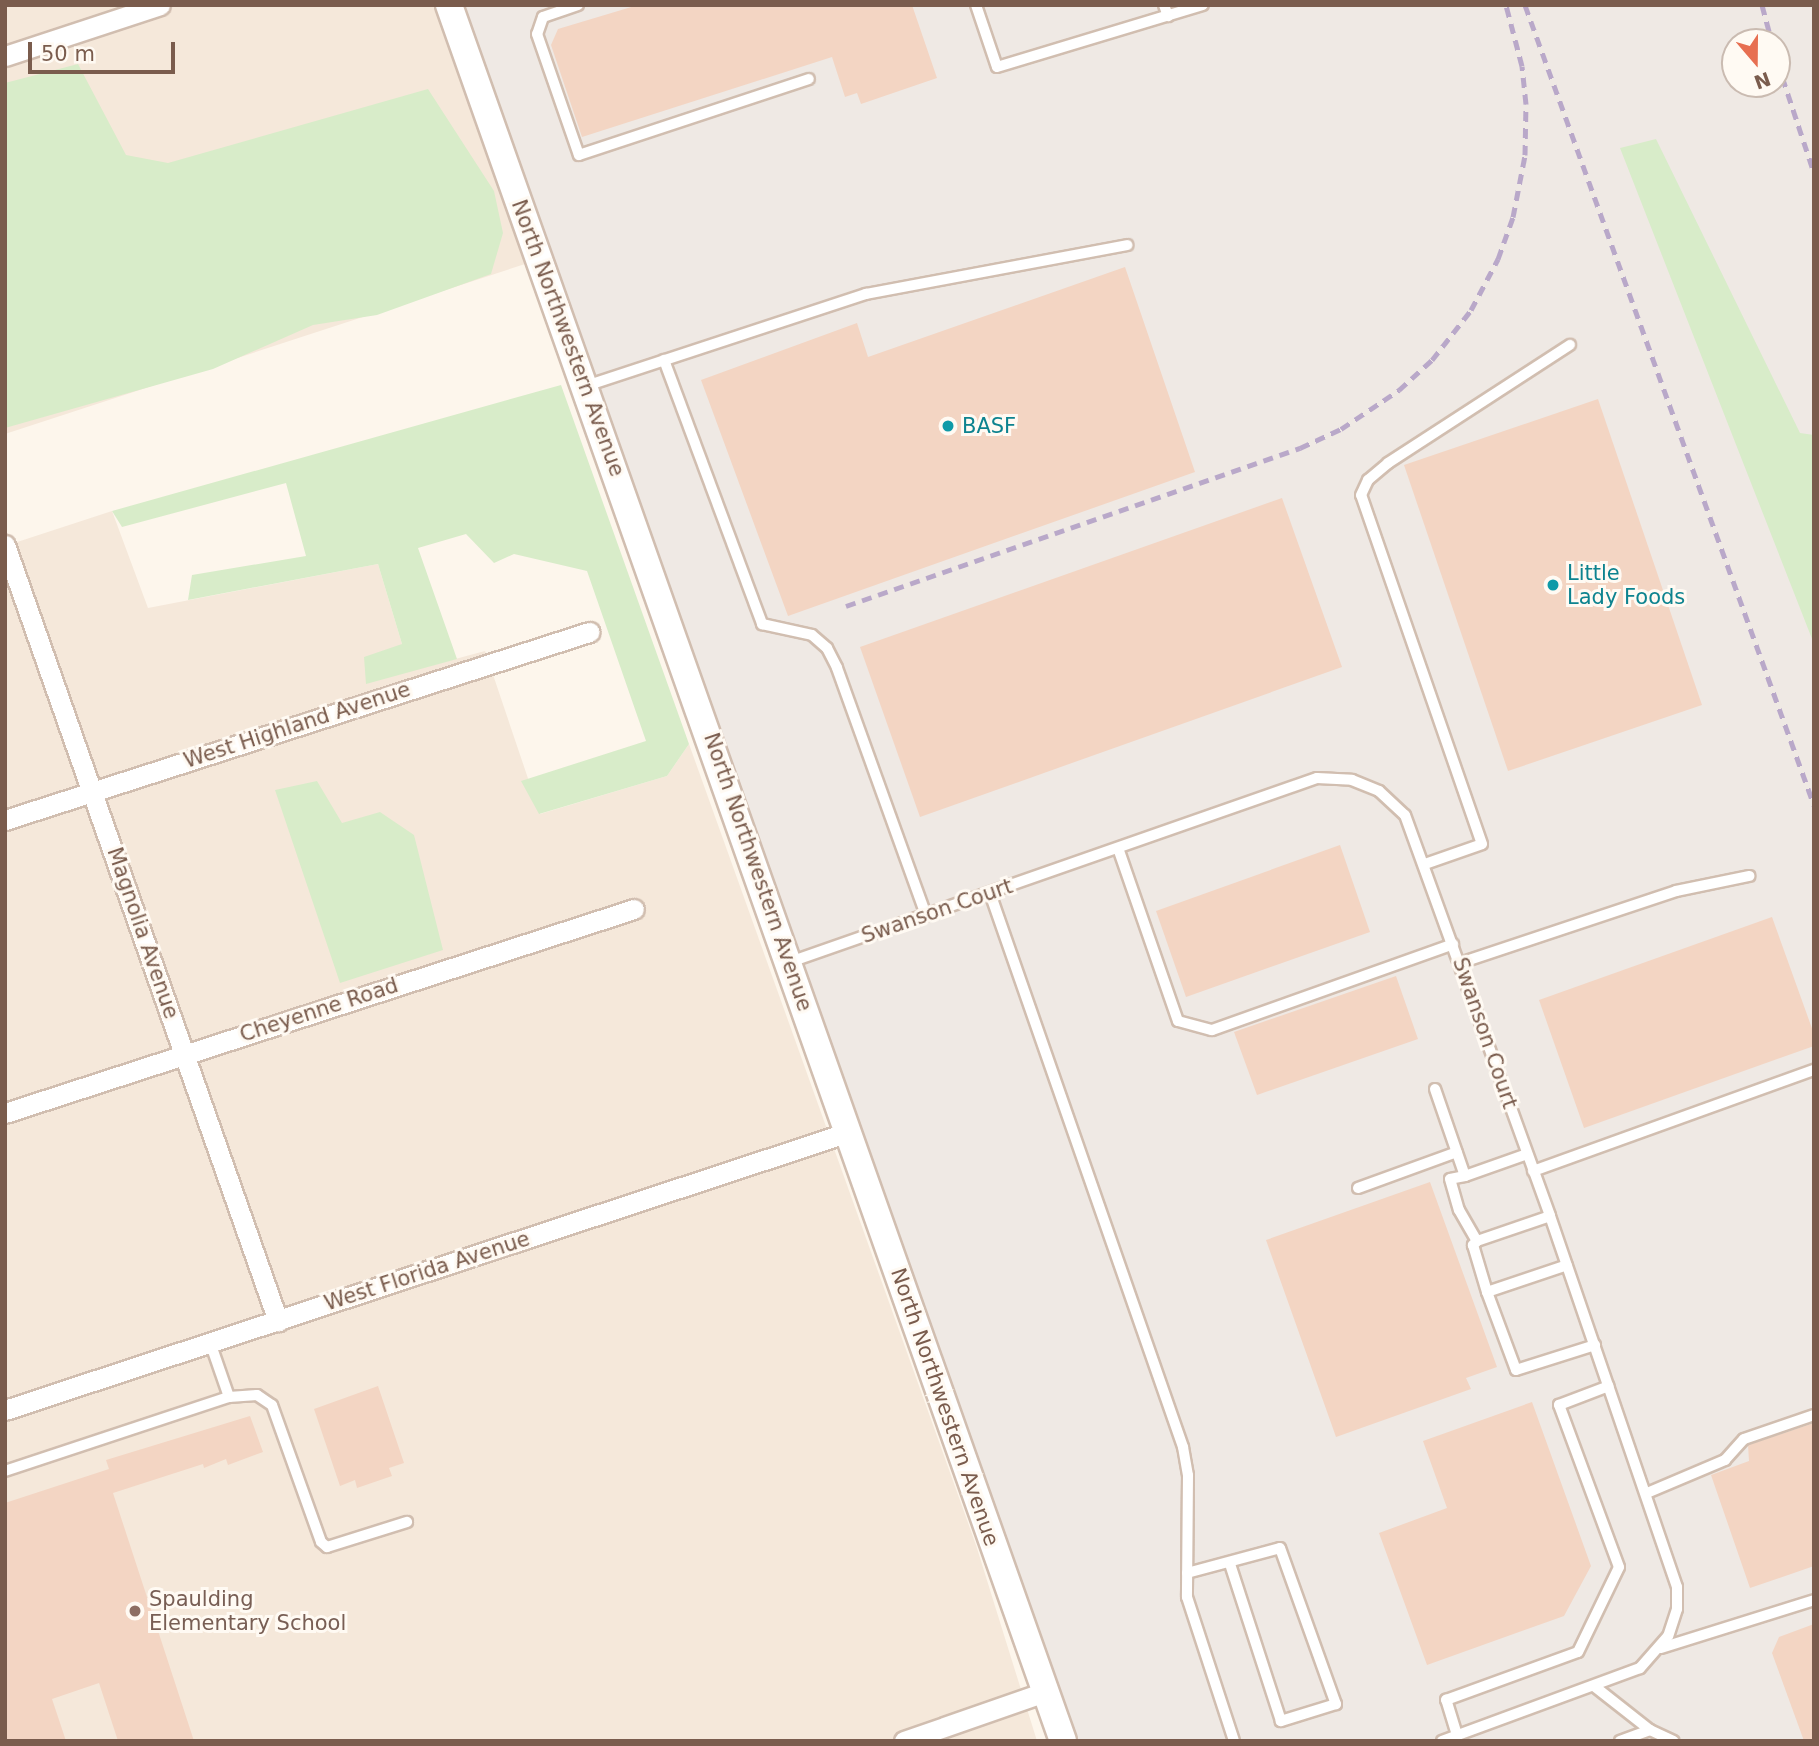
<!DOCTYPE html>
<style>
body{margin:0}
#map{position:relative;width:1819px;height:1746px;overflow:hidden;background:#fdf6ec;font-family:"DejaVu Sans",sans-serif}
div>[style]{position:absolute}
.residential>*{inset:0;background:#f5e8da}
.industrial>*{inset:0;background:#efe9e4}
.green>*{inset:0;background:#d8ecc9}
.building>*{inset:0;background:#f3d5c3}
.roads{filter:drop-shadow(2px 0 #d1beb0) drop-shadow(-2px 0 #d1beb0) drop-shadow(0 2px #d1beb0) drop-shadow(0 -2px #d1beb0)}
.lane>*{height:10px;margin:-5px;padding:0 5px;transform-origin:5px;border-radius:5px;background:#fff}
.street>*{height:19px;margin:-9.5px;padding:0 9.5px;transform-origin:9.5px;border-radius:9.5px;background:#fff}
.secondary>*{height:26px;margin:-13px;padding:0 13px;transform-origin:13px;border-radius:13px;background:#fff}
.rail>*{height:5px;margin-top:-2.5px;transform-origin:0;background:repeating-linear-gradient(90deg,#b9a8c9 0 10px,transparent 0 17px)}
.dots>*{width:19px;height:19px;translate:-50% -50%;box-sizing:border-box;border:4px solid #fffaf3;border-radius:50%}
span{translate:-50% -50%;white-space:nowrap;text-align:center;line-height:1.15;-webkit-text-stroke:6px #fffaf3;paint-order:stroke}
.street-label{font-size:21px;color:#7a5c4d}
.culture-label{font-size:21px;color:#0d838f}
.left{translate:0 -50%;text-align:left}
.education-label{font-size:21px;color:#785e54}
.frame{position:absolute;inset:0;border:7px solid #7a5c4d;pointer-events:none}
.north{position:absolute;left:1721px;top:28px;width:70px;height:70px;box-sizing:border-box;background:#fffaf3;border:2px solid #cabbb1;border-radius:50%;rotate:160deg;font-size:19px;font-weight:700;line-height:28px;text-align:center;color:#7a5c4d}
.north::after{content:'';display:block;margin:auto;width:24px;height:32px;background:#e76f51;clip-path:polygon(50% 0,100% 100%,50% 72%,0 100%)}
.scale{position:absolute;left:28px;top:42px;width:147px;height:32px;box-sizing:border-box;border:4px solid #7a5c4d;border-top:0;padding-left:9px;font-size:21px;line-height:24px;white-space:nowrap;color:#7a5c4d;-webkit-text-stroke:5px #fffaf3;paint-order:stroke}
</style>
<div id="map">
<div class="residential">
<div style="clip-path:polygon(5px 5px,437px 5px,525px 264px,5px 434px)"></div>
<div style="clip-path:polygon(112px 511px,148px 608px,378px 564px,402px 644px,366px 683px,485px 651px,540px 814px,667px 776px,689px 744px,976px 1545px,1037px 1741px,5px 1741px,5px 546px)"></div>
</div>
<div class="industrial">
<div style="clip-path:polygon(evenodd,443px 5px,1814px 5px,1814px 1741px,1059px 1741px,443px 5px,1735px 42px,1777px 42px,1777px 84px,1735px 84px,1735px 42px)"></div>
</div>
<div class="green">
<div style="clip-path:polygon(78px 64px,126px 155px,168px 163px,428px 89px,494px 191px,503px 233px,491px 274px,377px 315px,313px 325px,213px 369px,5px 428px,5px 83px)"></div>
<div style="clip-path:polygon(1656px 139px,1800px 433px,1814px 435px,1814px 644px,1620px 148px)"></div>
<div style="clip-path:polygon(561px 385px,689px 744px,667px 776px,539px 814px,521px 781px,646px 741px,587px 571px,514px 554px,494px 563px,466px 534px,418px 548px,457px 659px,366px 684px,364px 657px,402px 644px,378px 564px,188px 600px,192px 575px,306px 556px,286px 483px,122px 527px,112px 511px)"></div>
<div style="clip-path:polygon(317px 781px,342px 823px,380px 812px,414px 835px,443px 950px,340px 983px,275px 790px)"></div>
</div>
<div class="building">
<div style="clip-path:polygon(638px 5px,912px 5px,937px 78px,861px 104px,857px 93px,845px 97px,832px 57px,582px 137px,551px 45px,558px 29px)"></div>
<div style="clip-path:polygon(1125px 267px,1195px 472px,788px 616px,701px 380px,857px 323px,868px 357px)"></div>
<div style="clip-path:polygon(1598px 399px,1702px 705px,1508px 771px,1404px 465px)"></div>
<div style="clip-path:polygon(1282px 498px,1342px 667px,920px 817px,860px 647px)"></div>
<div style="clip-path:polygon(1340px 845px,1370px 932px,1186px 997px,1156px 911px)"></div>
<div style="clip-path:polygon(1772px 917px,1814px 1034px,1814px 1046px,1584px 1128px,1539px 1000px)"></div>
<div style="clip-path:polygon(1396px 976px,1418px 1039px,1257px 1095px,1234px 1032px)"></div>
<div style="clip-path:polygon(1430px 1182px,1497px 1367px,1466px 1378px,1471px 1389px,1336px 1437px,1266px 1240px)"></div>
<div style="clip-path:polygon(378px 1386px,404px 1463px,389px 1468px,392px 1476px,357px 1488px,355px 1480px,340px 1486px,314px 1409px)"></div>
<div style="clip-path:polygon(1532px 1402px,1591px 1566px,1564px 1616px,1427px 1665px,1379px 1533px,1447px 1508px,1423px 1441px)"></div>
<div style="clip-path:polygon(250px 1416px,263px 1452px,228px 1465px,226px 1459px,204px 1468px,203px 1464px,113px 1493px,194px 1741px,118px 1741px,99px 1683px,52px 1699px,66px 1741px,5px 1741px,5px 1503px,109px 1469px,106px 1460px)"></div>
<div style="clip-path:polygon(1814px 1423px,1814px 1566px,1750px 1588px,1711px 1475px,1749px 1461px,1748px 1445px)"></div>
<div style="clip-path:polygon(1814px 1624px,1814px 1741px,1804px 1741px,1772px 1653px,1779px 1637px)"></div>
</div>
<div class="roads">
<div class="lane">
<div style="left:578px;top:5px;width:37px;rotate:161deg"></div>
<div style="left:543px;top:17px;width:18px;rotate:109deg"></div>
<div style="left:537px;top:34px;width:128px;rotate:70.9deg"></div>
<div style="left:579px;top:155px;width:242px;rotate:-18.3deg"></div>
<div style="left:976px;top:5px;width:65px;rotate:71.3deg"></div>
<div style="left:997px;top:67px;width:215px;rotate:-16.8deg"></div>
<div style="left:1164px;top:5px;width:12px;rotate:70deg"></div>
<div style="left:664px;top:360px;width:282px;rotate:69.6deg"></div>
<div style="left:762px;top:624px;width:51px;rotate:12.4deg"></div>
<div style="left:812px;top:635px;width:20px;rotate:41deg"></div>
<div style="left:827px;top:648px;width:22px;rotate:63deg"></div>
<div style="left:837px;top:668px;width:263px;rotate:70.2deg"></div>
<div style="left:586px;top:386px;width:295px;rotate:-18.2deg"></div>
<div style="left:866px;top:294px;width:266px;rotate:-10.6deg"></div>
<div style="left:1118px;top:848px;width:183px;rotate:70.9deg"></div>
<div style="left:1178px;top:1021px;width:35px;rotate:15deg"></div>
<div style="left:1212px;top:1030px;width:256px;rotate:-19.6deg"></div>
<div style="left:1425px;top:864px;width:60px;rotate:-19.3deg"></div>
<div style="left:1482px;top:844px;width:369px;rotate:-109.1deg"></div>
<div style="left:1361px;top:495px;width:17px;rotate:-65deg"></div>
<div style="left:1368px;top:480px;width:26px;rotate:-40deg"></div>
<div style="left:1388px;top:463px;width:217px;rotate:-33deg"></div>
<div style="left:990px;top:893px;width:587px;rotate:70.79deg"></div>
<div style="left:1183px;top:1447px;width:28px;rotate:80deg"></div>
<div style="left:1188px;top:1475px;width:122px;rotate:90.5deg"></div>
<div style="left:1187px;top:1597px;width:151px;rotate:71.9deg"></div>
<div style="left:790px;top:962px;width:558px;rotate:-19.25deg"></div>
<div style="left:1317px;top:778px;width:35px;rotate:3deg"></div>
<div style="left:1352px;top:780px;width:29px;rotate:22deg"></div>
<div style="left:1379px;top:791px;width:35px;rotate:43deg"></div>
<div style="left:1405px;top:815px;width:426px;rotate:70.1deg"></div>
<div style="left:1550px;top:1216px;width:392px;rotate:71.1deg"></div>
<div style="left:1677px;top:1587px;width:22px;rotate:90deg"></div>
<div style="left:1677px;top:1609px;width:28px;rotate:108deg"></div>
<div style="left:1668px;top:1636px;width:43px;rotate:131.2deg"></div>
<div style="left:1640px;top:1668px;width:211px;rotate:159.8deg"></div>
<div style="left:1460px;top:963px;width:228px;rotate:-18.4deg"></div>
<div style="left:1676px;top:891px;width:75px;rotate:-11.6deg"></div>
<div style="left:1435px;top:1089px;width:92px;rotate:71deg"></div>
<div style="left:1465px;top:1176px;width:66px;rotate:-19.5deg"></div>
<div style="left:1533px;top:1171px;width:299px;rotate:-19.8deg"></div>
<div style="left:1465px;top:1176px;width:15px;rotate:169deg"></div>
<div style="left:1450px;top:1179px;width:32px;rotate:74deg"></div>
<div style="left:1459px;top:1210px;width:36px;rotate:60deg"></div>
<div style="left:1477px;top:1241px;width:77px;rotate:-18.9deg"></div>
<div style="left:1358px;top:1188px;width:105px;rotate:-20deg"></div>
<div style="left:1477px;top:1241px;width:6px;rotate:135deg"></div>
<div style="left:1473px;top:1245px;width:49px;rotate:73.4deg"></div>
<div style="left:1487px;top:1292px;width:84px;rotate:-18.6deg"></div>
<div style="left:1487px;top:1292px;width:83px;rotate:69.6deg"></div>
<div style="left:1516px;top:1370px;width:83px;rotate:-17.6deg"></div>
<div style="left:229px;top:1397px;width:28px;rotate:-4deg"></div>
<div style="left:257px;top:1395px;width:18px;rotate:34deg"></div>
<div style="left:272px;top:1405px;width:145px;rotate:70.3deg"></div>
<div style="left:321px;top:1542px;width:8px;rotate:40deg"></div>
<div style="left:327px;top:1547px;width:84px;rotate:-17.4deg"></div>
<div style="left:5px;top:1471px;width:236px;rotate:-18.3deg"></div>
<div style="left:229px;top:1397px;width:58px;rotate:-109.1deg"></div>
<div style="left:1647px;top:1493px;width:85px;rotate:-22.9deg"></div>
<div style="left:1725px;top:1460px;width:28px;rotate:-48deg"></div>
<div style="left:1744px;top:1439px;width:74px;rotate:-18.9deg"></div>
<div style="left:1187px;top:1573px;width:96px;rotate:-15deg"></div>
<div style="left:1280px;top:1548px;width:166px;rotate:70.3deg"></div>
<div style="left:1336px;top:1704px;width:58px;rotate:162.8deg"></div>
<div style="left:1281px;top:1721px;width:165px;rotate:-108deg"></div>
<div style="left:1661px;top:1648px;width:160px;rotate:-17.4deg"></div>
<div style="left:1594px;top:1686px;width:71px;rotate:38.2deg"></div>
<div style="left:1650px;top:1730px;width:32px;rotate:160deg"></div>
<div style="left:1650px;top:1730px;width:26px;rotate:25deg"></div>
<div style="left:1457px;top:1735px;width:37px;rotate:-107deg"></div>
<div style="left:1446px;top:1700px;width:140px;rotate:-20deg"></div>
<div style="left:1578px;top:1652px;width:94px;rotate:-64.2deg"></div>
<div style="left:1619px;top:1567px;width:173px;rotate:-110.3deg"></div>
<div style="left:1559px;top:1405px;width:53px;rotate:-20.8deg"></div>
</div>
<div class="street">
<div style="left:5px;top:56px;width:163px;rotate:-18.2deg"></div>
<div style="left:5px;top:545px;width:823px;rotate:70.62deg"></div>
<div style="left:5px;top:820px;width:614px;rotate:-17.84deg"></div>
<div style="left:5px;top:1113px;width:661px;rotate:-17.97deg"></div>
<div style="left:5px;top:1410px;width:889px;rotate:-18.23deg"></div>
<div style="left:904px;top:1741px;width:149px;rotate:-19.2deg"></div>
</div>
<div class="secondary">
<div style="left:449px;top:5px;width:1841px;rotate:70.52deg"></div>
</div>
</div>
<div class="rail">
<div style="left:1525px;top:5px;width:851px;rotate:70.14deg"></div>
<div style="left:1762px;top:5px;width:38px;rotate:75deg"></div>
<div style="left:1777px;top:61px;width:118px;rotate:71.7deg"></div>
<div style="left:846px;top:606px;width:481px;rotate:-19.2deg"></div>
<div style="left:1300px;top:448px;width:45px;rotate:-24.9deg"></div>
<div style="left:1341px;top:429px;width:70px;rotate:-33.9deg"></div>
<div style="left:1399px;top:390px;width:45px;rotate:-42.3deg"></div>
<div style="left:1432px;top:360px;width:63px;rotate:-52deg"></div>
<div style="left:1471px;top:310px;width:58px;rotate:-62.1deg"></div>
<div style="left:1498px;top:259px;width:45px;rotate:-70.3deg"></div>
<div style="left:1513px;top:217px;width:63px;rotate:-79deg"></div>
<div style="left:1525px;top:155px;width:51px;rotate:-88.9deg"></div>
<div style="left:1526px;top:104px;width:38px;rotate:-96deg"></div>
<div style="left:1522px;top:66px;width:63px;rotate:-104.7deg"></div>
</div>
<div class="dots">
<div style="left:948px;top:426px;background:#0f9aa8"></div>
<div style="left:1553px;top:585px;background:#0f9aa8"></div>
<div style="left:135px;top:1611px;background:#8d6e63"></div>
</div>
<div class="street-label">
<span style="left:568px;top:338px;rotate:70deg">North Northwestern Avenue</span>
<span style="left:297px;top:725px;rotate:-18deg">West Highland Avenue</span>
<span style="left:758px;top:872px;rotate:71deg">North Northwestern Avenue</span>
<span style="left:937px;top:911px;rotate:-19deg">Swanson Court</span>
<span style="left:143px;top:933px;rotate:71deg">Magnolia Avenue</span>
<span style="left:319px;top:1010px;rotate:-18deg">Cheyenne Road</span>
<span style="left:1485px;top:1033px;rotate:71deg">Swanson Court</span>
<span style="left:427px;top:1271px;rotate:-18deg">West Florida Avenue</span>
<span style="left:945px;top:1407px;rotate:71deg">North Northwestern Avenue</span>
</div>
<div class="culture-label">
<span class="left" style="left:962px;top:426px">BASF</span>
<span class="left" style="left:1567px;top:585px">Little<br>Lady Foods</span>
</div>
<div class="education-label">
<span class="left" style="left:149px;top:1611px">Spaulding<br>Elementary School</span>
</div>
<div class="frame"></div>
<div class="north">N</div>
<div class="scale">50 m</div>
</div>
